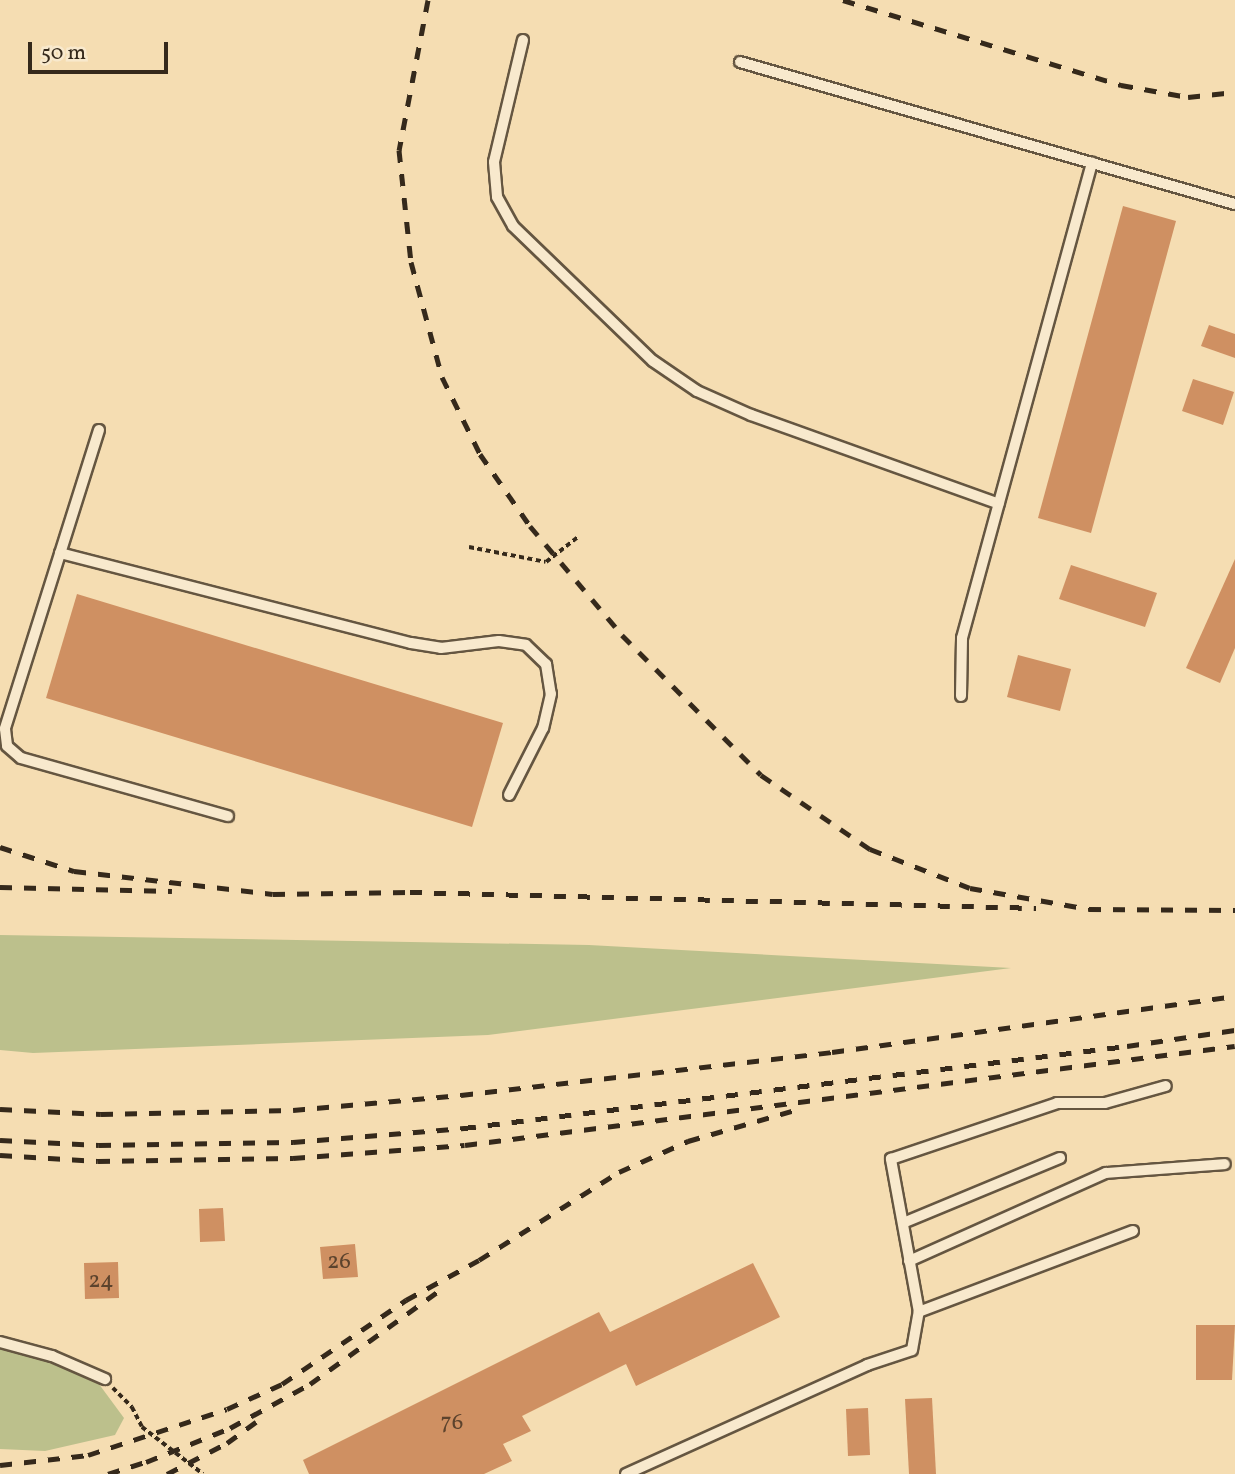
<!DOCTYPE html>
<style>
body{margin:0}
#map{position:relative;width:1235px;height:1474px;overflow:hidden;background:#f5ddb2;font-family:Vollkorn,serif}
div>[style]{position:absolute}
.green>*{inset:0;background:#bcc08c}
.building>*{inset:0;background:#cf9062}
.path>*{height:3.5px;margin-top:-1.75px;transform-origin:0;background:repeating-linear-gradient(90deg,#35291b 0 5px,transparent 0 8.5px)}
.roads{filter:drop-shadow(2px 0 #655641) drop-shadow(-2px 0 #655641) drop-shadow(0 2px #655641) drop-shadow(0 -2px #655641)}
.service>*{height:10px;margin:-5px;padding:0 5px;transform-origin:5px;border-radius:5px;background:#f8e9cd}
.rail>*{height:5px;margin-top:-2.5px;transform-origin:0;background:repeating-linear-gradient(90deg,#35291b 0 12px,transparent 0 24px)}
span{translate:-50% -50%;white-space:nowrap;text-align:center;line-height:1.15;-webkit-text-stroke:5px #f8e9cd;paint-order:stroke}
.number-label{font-size:23px;color:#5c432d}
.number-label span{-webkit-text-stroke-width:0}
.scale{position:absolute;left:28px;top:42px;width:140px;height:32px;box-sizing:border-box;border:4px solid #35291b;border-top:0;padding-left:9px;font-size:21px;line-height:24px;white-space:nowrap;color:#35291b;-webkit-text-stroke:5px #f8e9cd;paint-order:stroke}
</style>
<div id="map">
<div class="green">
<div style="clip-path:polygon(0 935px,589px 945px,1011px 968px,488px 1035px,33px 1053px,0 1050px)"></div>
<div style="clip-path:polygon(0 1349px,45px 1360px,96px 1380px,124px 1418px,115px 1435px,45px 1451px,0 1449px)"></div>
</div>
<div class="building">
<div style="clip-path:polygon(1123px 206px,1176px 221px,1091px 533px,1038px 518px)"></div>
<div style="clip-path:polygon(1209px 325px,1235px 334px,1235px 358px,1201px 346px)"></div>
<div style="clip-path:polygon(1193px 379px,1234px 392px,1223px 425px,1182px 411px)"></div>
<div style="clip-path:polygon(1235px 559px,1235px 648px,1220px 683px,1186px 668px)"></div>
<div style="clip-path:polygon(1071px 565px,1157px 593px,1145px 627px,1059px 599px)"></div>
<div style="clip-path:polygon(77px 594px,503px 723px,472px 827px,46px 698px)"></div>
<div style="clip-path:polygon(1018px 655px,1071px 669px,1060px 711px,1007px 697px)"></div>
<div style="clip-path:polygon(223px 1208px,225px 1241px,200px 1242px,199px 1209px)"></div>
<div style="clip-path:polygon(355px 1244px,358px 1277px,323px 1279px,320px 1247px)"></div>
<div style="clip-path:polygon(118px 1262px,119px 1298px,85px 1299px,84px 1263px)"></div>
<div style="clip-path:polygon(753px 1263px,780px 1317px,636px 1386px,626px 1364px,522px 1416px,531px 1431px,503px 1444px,512px 1461px,484px 1474px,309px 1474px,303px 1460px,599px 1312px,610px 1332px)"></div>
<div style="clip-path:polygon(1196px 1325px,1235px 1325px,1232px 1380px,1196px 1380px)"></div>
<div style="clip-path:polygon(932px 1398px,936px 1474px,909px 1474px,905px 1399px)"></div>
<div style="clip-path:polygon(868px 1408px,870px 1455px,848px 1456px,846px 1409px)"></div>
</div>
<div class="path">
<div style="left:469px;top:547px;width:78px;rotate:11deg"></div>
<div style="left:546px;top:562px;width:42px;rotate:-38.2deg"></div>
<div style="left:113px;top:1388px;width:27px;rotate:45deg"></div>
<div style="left:132px;top:1407px;width:22px;rotate:63deg"></div>
<div style="left:142px;top:1427px;width:77px;rotate:37.6deg"></div>
</div>
<div class="roads">
<div class="service">
<div style="left:523px;top:40px;width:125px;rotate:103.4deg"></div>
<div style="left:494px;top:162px;width:35px;rotate:85deg"></div>
<div style="left:497px;top:197px;width:33px;rotate:61deg"></div>
<div style="left:513px;top:226px;width:194px;rotate:44deg"></div>
<div style="left:653px;top:361px;width:53px;rotate:34.3deg"></div>
<div style="left:697px;top:391px;width:59px;rotate:24deg"></div>
<div style="left:751px;top:415px;width:263px;rotate:19.7deg"></div>
<div style="left:740px;top:62px;width:515px;rotate:16.01deg"></div>
<div style="left:99px;top:430px;width:313px;rotate:107.5deg"></div>
<div style="left:5px;top:729px;width:17px;rotate:83deg"></div>
<div style="left:7px;top:746px;width:18px;rotate:41deg"></div>
<div style="left:21px;top:758px;width:215px;rotate:15.7deg"></div>
<div style="left:60px;top:553px;width:362px;rotate:14.4deg"></div>
<div style="left:411px;top:643px;width:30px;rotate:9deg"></div>
<div style="left:441px;top:648px;width:58px;rotate:-6.9deg"></div>
<div style="left:499px;top:641px;width:27px;rotate:8deg"></div>
<div style="left:526px;top:645px;width:28px;rotate:44deg"></div>
<div style="left:546px;top:664px;width:30px;rotate:81deg"></div>
<div style="left:551px;top:694px;width:35px;rotate:103deg"></div>
<div style="left:543px;top:728px;width:75px;rotate:116.9deg"></div>
<div style="left:961px;top:696px;width:58px;rotate:-89deg"></div>
<div style="left:962px;top:638px;width:493px;rotate:-74.7deg"></div>
<div style="left:903px;top:1223px;width:170px;rotate:-22.5deg"></div>
<div style="left:1133px;top:1231px;width:229px;rotate:159.3deg"></div>
<div style="left:919px;top:1312px;width:156px;rotate:-100.4deg"></div>
<div style="left:891px;top:1159px;width:175px;rotate:-18.6deg"></div>
<div style="left:1057px;top:1103px;width:48px"></div>
<div style="left:1105px;top:1103px;width:63px;rotate:-15.6deg"></div>
<div style="left:909px;top:1261px;width:216px;rotate:-24.1deg"></div>
<div style="left:1106px;top:1173px;width:119px;rotate:-4.3deg"></div>
<div style="left:0;top:1342px;width:54px;rotate:15.1deg"></div>
<div style="left:52px;top:1356px;width:58px;rotate:23.5deg"></div>
<div style="left:626px;top:1474px;width:265px;rotate:-24.3deg"></div>
<div style="left:867px;top:1365px;width:47px;rotate:-18.4deg"></div>
<div style="left:912px;top:1350px;width:39px;rotate:-80deg"></div>
</div>
</div>
<div class="rail">
<div style="left:428px;top:0;width:153px;rotate:100.9deg"></div>
<div style="left:399px;top:150px;width:113px;rotate:83.9deg"></div>
<div style="left:411px;top:262px;width:119px;rotate:74.9deg"></div>
<div style="left:442px;top:377px;width:86px;rotate:63.7deg"></div>
<div style="left:480px;top:454px;width:88px;rotate:55.2deg"></div>
<div style="left:530px;top:526px;width:143px;rotate:49.8deg"></div>
<div style="left:622px;top:635px;width:197px;rotate:45.2deg"></div>
<div style="left:761px;top:775px;width:132px;rotate:34.2deg"></div>
<div style="left:870px;top:849px;width:107px;rotate:21.3deg"></div>
<div style="left:970px;top:888px;width:121px;rotate:10deg"></div>
<div style="left:1089px;top:909px;width:146px;rotate:0.4deg"></div>
<div style="left:843px;top:0;width:291px;rotate:17deg"></div>
<div style="left:1121px;top:85px;width:68px;rotate:10.2deg"></div>
<div style="left:1188px;top:97px;width:47px;rotate:-6.1deg"></div>
<div style="left:0;top:847px;width:78px;rotate:18deg"></div>
<div style="left:74px;top:871px;width:200px;rotate:6.6deg"></div>
<div style="left:273px;top:894px;width:137px;rotate:-0.8deg"></div>
<div style="left:410px;top:892px;width:626px;rotate:1.46deg"></div>
<div style="left:0;top:887px;width:172px;rotate:1.3deg"></div>
<div style="left:0;top:1109px;width:101px;rotate:2.8deg"></div>
<div style="left:101px;top:1114px;width:192px;rotate:-1.2deg"></div>
<div style="left:293px;top:1110px;width:169px;rotate:-5.1deg"></div>
<div style="left:461px;top:1095px;width:373px;rotate:-6.6deg"></div>
<div style="left:832px;top:1052px;width:407px;rotate:-7.9deg"></div>
<div style="left:0;top:1140px;width:99px;rotate:2.9deg"></div>
<div style="left:99px;top:1145px;width:194px;rotate:-0.9deg"></div>
<div style="left:293px;top:1142px;width:172px;rotate:-4.7deg"></div>
<div style="left:464px;top:1128px;width:668px;rotate:-7.05deg"></div>
<div style="left:1127px;top:1046px;width:109px;rotate:-8.4deg"></div>
<div style="left:0;top:1155px;width:98px;rotate:3.5deg"></div>
<div style="left:98px;top:1161px;width:195px;rotate:-0.9deg"></div>
<div style="left:293px;top:1158px;width:172px;rotate:-4.3deg"></div>
<div style="left:465px;top:1145px;width:776px;rotate:-7.33deg"></div>
<div style="left:0;top:1465px;width:89px;rotate:-6.5deg"></div>
<div style="left:88px;top:1455px;width:146px;rotate:-18.3deg"></div>
<div style="left:227px;top:1409px;width:60px;rotate:-24.4deg"></div>
<div style="left:282px;top:1384px;width:150px;rotate:-34.1deg"></div>
<div style="left:406px;top:1300px;width:83px;rotate:-28.7deg"></div>
<div style="left:479px;top:1260px;width:165px;rotate:-32.2deg"></div>
<div style="left:619px;top:1172px;width:76px;rotate:-24.2deg"></div>
<div style="left:688px;top:1141px;width:111px;rotate:-16.2deg"></div>
<div style="left:108px;top:1474px;width:40px;rotate:-18deg"></div>
<div style="left:146px;top:1462px;width:91px;rotate:-22deg"></div>
<div style="left:230px;top:1428px;width:91px;rotate:-28.8deg"></div>
<div style="left:310px;top:1384px;width:157px;rotate:-35.9deg"></div>
<div style="left:167px;top:1474px;width:68px;rotate:-27.3deg"></div>
<div style="left:227px;top:1443px;width:36px;rotate:-36deg"></div>
</div>
<div class="number-label">
<span style="left:339px;top:1262px">26</span>
<span style="left:101px;top:1281px">24</span>
<span style="left:452px;top:1423px">76</span>
</div>
<div class="scale">50 m</div>
</div>
